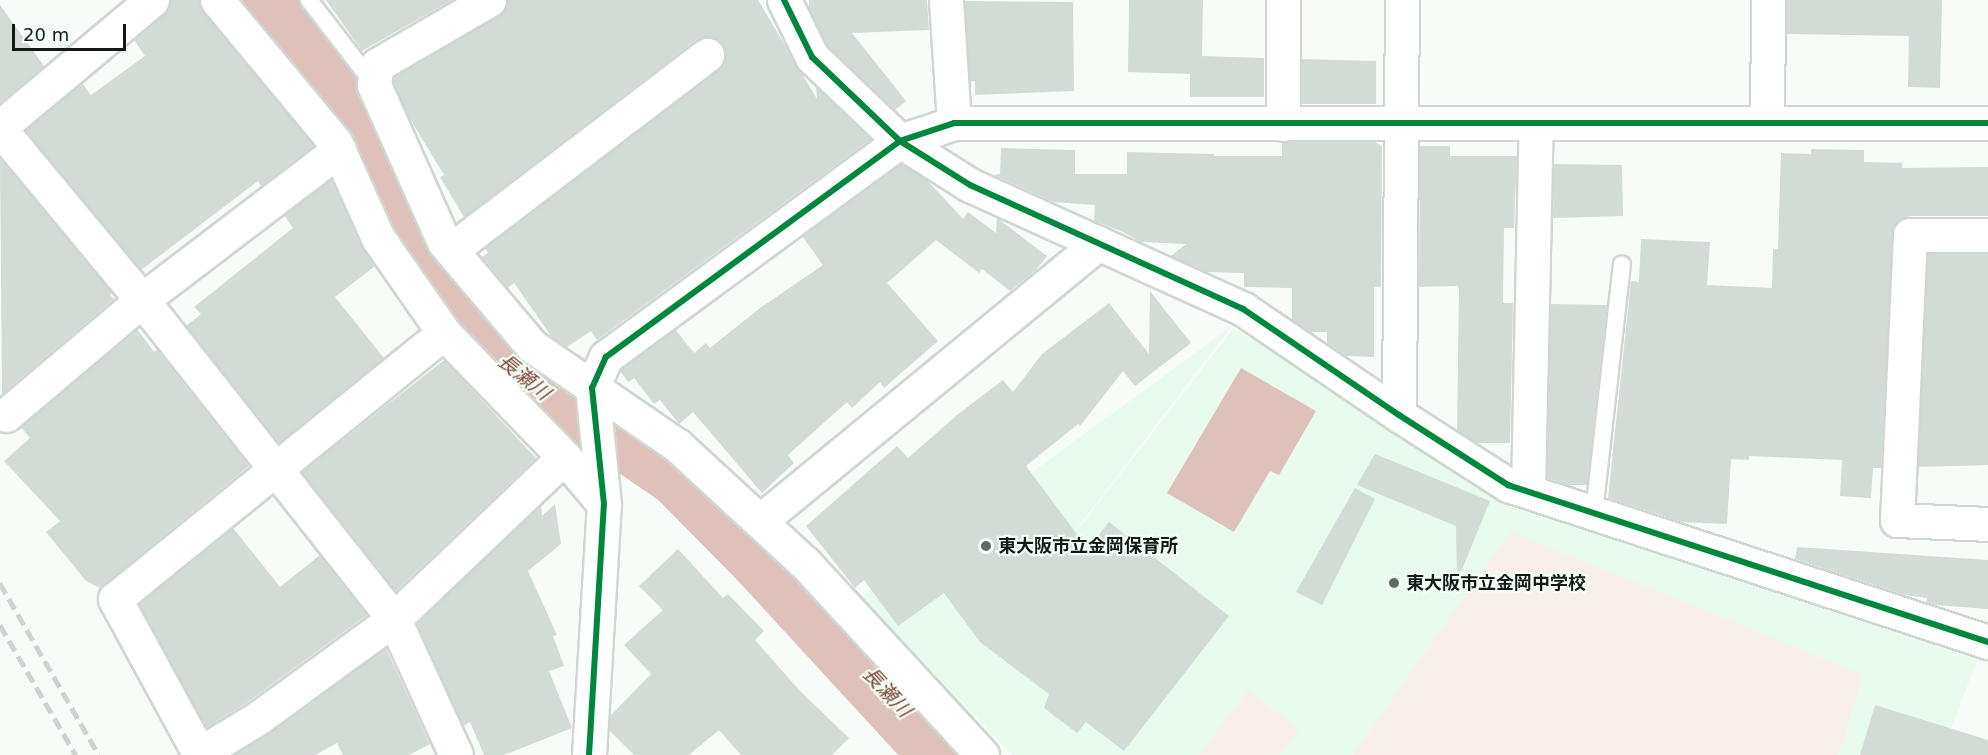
<!DOCTYPE html>
<meta charset="utf-8">
<style>
body{margin:0}
#map{position:relative;width:1988px;height:755px;overflow:hidden;background:#f7fcf8;font-family:"DejaVu Sans","Noto Sans JP",sans-serif}
div>[style]{position:absolute}
.built>*{inset:0;background:#e9faee}
.green>*{inset:0;background:#f9efeb}
.water>*{inset:0;background:#dec1bb}
.river>*{height:69px;margin:-34.5px;padding:0 34.5px;transform-origin:34.5px;border-radius:34.5px;background:#dec1bb}
.building>*{inset:0;background:#d2dbd5}
.roads{filter:drop-shadow(2px 0 #d0d6d2) drop-shadow(-2px 0 #d0d6d2) drop-shadow(0 2px #d0d6d2) drop-shadow(0 -2px #d0d6d2)}
.service>*{height:16px;margin:-8px;padding:0 8px;transform-origin:8px;border-radius:8px;background:#fefffe}
.minor>*{height:33px;margin:-16.5px;padding:0 16.5px;transform-origin:16.5px;border-radius:16.5px;background:#fefffe}
.rail>*{height:4.5px;margin-top:-2.25px;transform-origin:0;background:repeating-linear-gradient(90deg,#d0d2d0 0 12px,transparent 0 18px)}
.cycleway>*{height:6px;margin:-3px;padding:0 3px;transform-origin:3px;border-radius:3px;background:#00873e}
.dots>*{width:16px;height:16px;translate:-50% -50%;box-sizing:border-box;border:3px solid #f4fff7;border-radius:50%}
span{translate:-50% -50%;white-space:nowrap;text-align:center;line-height:1.15;-webkit-text-stroke:4.5px #f4fff7;paint-order:stroke}
.poi-label{font-size:18px;color:#131915;font-weight:700}
.left{translate:0 -50%;text-align:left}
.water-label{font-size:20px;color:#7f443c;font-style:italic}
.scale{position:absolute;left:12px;top:24px;width:114px;height:27px;box-sizing:border-box;border:3px solid #131915;border-top:0;padding-left:8px;font-size:18px;line-height:21px;white-space:nowrap;color:#131915;-webkit-text-stroke:4px #f4fff7;paint-order:stroke}
</style>
<div id="map">
<div class="built">
<div style="clip-path:polygon(1231px 327px,962px 679px,1233px 329px,1269px 348px,1431px 458px,1523px 507px,1978px 658px,1941px 755px,1013px 755px,860px 598px)"></div>
</div>
<div class="green">
<div style="clip-path:polygon(1511px 532px,1863px 675px,1838px 755px,1353px 755px)"></div>
<div style="clip-path:polygon(1248px 691px,1299px 729px,1279px 755px,1199px 755px)"></div>
</div>
<div class="water">
<div style="clip-path:polygon(1241px 368px,1316px 411px,1279px 475px,1270px 471px,1234px 532px,1167px 493px)"></div>
</div>
<div class="river">
<div style="left:262px;top:0;width:91px;rotate:47.7deg"></div>
<div style="left:323px;top:67px;width:115px;rotate:61deg"></div>
<div style="left:379px;top:168px;width:124px;rotate:63.6deg"></div>
<div style="left:434px;top:279px;width:72px;rotate:54.1deg"></div>
<div style="left:476px;top:337px;width:84px;rotate:42.1deg"></div>
<div style="left:538px;top:393px;width:112px;rotate:27deg"></div>
<div style="left:638px;top:444px;width:51px;rotate:34.6deg"></div>
<div style="left:680px;top:473px;width:117px;rotate:45.3deg"></div>
<div style="left:762px;top:556px;width:270px;rotate:47.4deg"></div>
</div>
<div class="building">
<div style="clip-path:polygon(170px 0,199px 0,203px 12px,314px 146px,261px 186px,258px 181px,141px 270px,25px 130px,82px 83px,91px 95px,145px 56px,134px 40px,164px 14px)"></div>
<div style="clip-path:polygon(326px 0,452px 0,362px 51px)"></div>
<div style="clip-path:polygon(508px 0,758px 0,817px 99px,816px 87px,871px 139px,597px 340px,591px 331px,567px 347px,552px 337px,514px 283px,508px 288px,482px 257px,488px 253px,485px 248px,718px 70px,724px 62px,725px 52px,722px 43px,714px 38px,704px 37px,696px 40px,464px 217px,440px 177px,444px 175px,410px 119px,393px 82px,394px 77px,498px 16px,505px 9px)"></div>
<div style="clip-path:polygon(809px 0,927px 0,929px 30px,852px 33px,906px 101px,895px 110px,827px 46px,809px 9px)"></div>
<div style="clip-path:polygon(1129px 0,1203px 0,1202px 56px,1264px 58px,1264px 97px,1190px 97px,1190px 74px,1128px 72px)"></div>
<div style="clip-path:polygon(1787px 0,1942px 0,1940px 88px,1908px 87px,1909px 36px,1786px 34px)"></div>
<div style="clip-path:polygon(965px 1px,1073px 2px,1074px 91px,975px 95px,975px 81px,970px 81px)"></div>
<div style="clip-path:polygon(0 5px,44px 66px,0 103px)"></div>
<div style="clip-path:polygon(1302px 59px,1376px 61px,1376px 104px,1302px 104px)"></div>
<div style="clip-path:polygon(1287px 142px,1375px 142px,1382px 146px,1381px 287px,1374px 287px,1374px 357px,1346px 356px,1327px 343px,1327px 332px,1310px 332px,1292px 320px,1292px 288px,1244px 287px,1244px 273px,1207px 272px,1171px 256px,1186px 244px,1141px 242px,1123px 232px,1094px 221px,1095px 205px,1053px 202px,994px 175px,1000px 174px,1001px 148px,1075px 150px,1075px 174px,1127px 174px,1127px 152px,1214px 154px,1214px 156px,1282px 156px,1282px 143px)"></div>
<div style="clip-path:polygon(1420px 146px,1450px 146px,1450px 156px,1517px 156px,1514px 228px,1504px 228px,1503px 303px,1513px 303px,1510px 443px,1477px 443px,1457px 430px,1459px 289px,1457px 286px,1419px 287px)"></div>
<div style="clip-path:polygon(1811px 149px,1864px 150px,1864px 162px,1902px 163px,1902px 168px,1988px 167px,1988px 216px,1910px 216px,1900px 219px,1894px 226px,1881px 468px,1873px 468px,1871px 498px,1840px 496px,1842px 460px,1749px 456px,1749px 460px,1731px 459px,1727px 524px,1682px 522px,1608px 498px,1631px 281px,1639px 282px,1641px 239px,1710px 242px,1707px 285px,1772px 288px,1773px 249px,1778px 249px,1781px 153px,1811px 154px)"></div>
<div style="clip-path:polygon(0 158px,112px 293px,110px 295px,114px 299px,2px 394px)"></div>
<div style="clip-path:polygon(901px 164px,926px 179px,963px 219px,968px 212px,996px 233px,997px 218px,1047px 256px,1036px 270px,1010px 291px,982px 269px,979px 273px,936px 240px,887px 283px,938px 341px,884px 388px,880px 382px,852px 408px,847px 402px,788px 455px,794px 463px,762px 493px,693px 412px,679px 424px,660px 400px,654px 404px,634px 378px,628px 382px,620px 371px,675px 329px,694px 353px,706px 343px,710px 348px,760px 308px,823px 265px,802px 236px)"></div>
<div style="clip-path:polygon(1554px 164px,1622px 165px,1623px 216px,1553px 218px)"></div>
<div style="clip-path:polygon(331px 179px,361px 246px,375px 266px,335px 297px,384px 358px,279px 443px,186px 326px,201px 314px,194px 307px,293px 228px,284px 215px)"></div>
<div style="clip-path:polygon(1928px 254px,1988px 254px,1988px 465px,1918px 467px)"></div>
<div style="clip-path:polygon(1150px 291px,1191px 343px,1135px 386px,1123px 371px,1080px 426px,1078px 424px,1026px 466px,1088px 549px,1109px 522px,1229px 616px,1124px 751px,1086px 722px,1077px 733px,1044px 708px,1049px 694px,980px 642px,944px 593px,898px 626px,864px 580px,855px 588px,806px 526px,897px 446px,908px 458px,957px 415px,1003px 380px,1013px 392px,1042px 354px,1109px 303px,1149px 354px)"></div>
<div style="clip-path:polygon(1551px 304px,1607px 305px,1587px 485px,1567px 485px,1547px 478px)"></div>
<div style="clip-path:polygon(137px 329px,154px 352px,157px 350px,249px 466px,100px 588px,86px 581px,46px 532px,60px 521px,4px 461px,30px 438px,21px 427px)"></div>
<div style="clip-path:polygon(444px 360px,536px 458px,396px 591px,302px 472px)"></div>
<div style="clip-path:polygon(1375px 454px,1490px 501px,1457px 582px,1456px 526px,1357px 485px)"></div>
<div style="clip-path:polygon(1355px 488px,1375px 499px,1322px 605px,1296px 592px)"></div>
<div style="clip-path:polygon(555px 504px,561px 544px,528px 571px,557px 635px,553px 636px,564px 666px,549px 671px,572px 728px,504px 755px,484px 755px,470px 722px,463px 726px,417px 623px,541px 505px,542px 516px)"></div>
<div style="clip-path:polygon(233px 528px,280px 587px,320px 555px,367px 615px,248px 702px,206px 728px,139px 604px)"></div>
<div style="clip-path:polygon(1797px 547px,1988px 560px,1988px 609px,1935px 605px,1926px 602px,1927px 598px,1905px 595px,1795px 559px)"></div>
<div style="clip-path:polygon(678px 549px,723px 598px,728px 594px,764px 631px,755px 640px,800px 691px,849px 738px,832px 755px,741px 755px,719px 730px,689px 755px,634px 755px,609px 730px,610px 716px,651px 674px,624px 645px,663px 610px,639px 586px)"></div>
<div style="clip-path:polygon(386px 648px,430px 744px,409px 755px,343px 755px,337px 743px,315px 755px,233px 755px,269px 733px)"></div>
<div style="clip-path:polygon(1875px 705px,1988px 740px,1988px 755px,1860px 755px)"></div>
</div>
<div class="roads">
<div class="service">
<div style="left:309px;top:0;width:105px;rotate:52.4deg"></div>
<div style="left:1594px;top:513px;width:250px;rotate:-83.6deg"></div>
</div>
<div class="minor">
<div style="left:217px;top:0;width:185px;rotate:50.3deg"></div>
<div style="left:335px;top:142px;width:105px;rotate:65.9deg"></div>
<div style="left:378px;top:238px;width:116px;rotate:55.2deg"></div>
<div style="left:444px;top:333px;width:173px;rotate:45.9deg"></div>
<div style="left:564px;top:457px;width:62px;rotate:49.6deg"></div>
<div style="left:489px;top:0;width:129px;rotate:149.9deg"></div>
<div style="left:377px;top:65px;width:20px;rotate:99deg"></div>
<div style="left:374px;top:85px;width:172px;rotate:66deg"></div>
<div style="left:444px;top:242px;width:136px;rotate:49.8deg"></div>
<div style="left:532px;top:346px;width:177px;rotate:34.4deg"></div>
<div style="left:678px;top:446px;width:173px;rotate:42.7deg"></div>
<div style="left:805px;top:563px;width:261px;rotate:47.3deg"></div>
<div style="left:784px;top:0;width:64px;rotate:63.8deg"></div>
<div style="left:812px;top:57px;width:122px;rotate:43.7deg"></div>
<div style="left:900px;top:141px;width:83px;rotate:32.2deg"></div>
<div style="left:970px;top:185px;width:300px;rotate:24.4deg"></div>
<div style="left:1243px;top:309px;width:189px;rotate:34.2deg"></div>
<div style="left:1399px;top:415px;width:130px;rotate:32.7deg"></div>
<div style="left:1508px;top:485px;width:505px;rotate:18.11deg"></div>
<div style="left:946px;top:0;width:123px;rotate:86.3deg"></div>
<div style="left:1767px;top:123px;width:123px;rotate:-89.5deg"></div>
<div style="left:1283px;top:124px;width:124px;rotate:-90deg"></div>
<div style="left:0;top:127px;width:198px;rotate:-39.9deg"></div>
<div style="left:0;top:129px;width:222px;rotate:50.3deg"></div>
<div style="left:142px;top:300px;width:407px;rotate:51.7deg"></div>
<div style="left:394px;top:619px;width:149px;rotate:65.5deg"></div>
<div style="left:1988px;top:235px;width:78px;rotate:180deg"></div>
<div style="left:1910px;top:235px;width:285px;rotate:92.6deg"></div>
<div style="left:1897px;top:520px;width:91px;rotate:2.5deg"></div>
<div style="left:451px;top:250px;width:322px;rotate:-37.3deg"></div>
<div style="left:6px;top:415px;width:178px;rotate:-40.2deg"></div>
<div style="left:142px;top:300px;width:248px;rotate:-37.3deg"></div>
<div style="left:1399px;top:415px;width:415px;rotate:-89.6deg"></div>
<div style="left:1528px;top:491px;width:367px;rotate:-88.8deg"></div>
<div style="left:760px;top:521px;width:438px;rotate:-39.4deg"></div>
<div style="left:199px;top:754px;width:69px;rotate:-31.4deg"></div>
<div style="left:258px;top:718px;width:168px;rotate:-36.1deg"></div>
<div style="left:394px;top:619px;width:235px;rotate:-43.6deg"></div>
<div style="left:200px;top:755px;width:178px;rotate:-118.6deg"></div>
<div style="left:115px;top:599px;width:423px;rotate:-39deg"></div>
<div style="left:589px;top:755px;width:251px;rotate:-86.6deg"></div>
<div style="left:604px;top:504px;width:117px;rotate:-95.9deg"></div>
<div style="left:592px;top:388px;width:34px;rotate:-66deg"></div>
<div style="left:606px;top:357px;width:365px;rotate:-36.3deg"></div>
<div style="left:900px;top:141px;width:57px;rotate:-18.4deg"></div>
<div style="left:954px;top:123px;width:1034px"></div>
</div>
</div>
<div class="rail">
<div style="left:0;top:583px;width:198px;rotate:60.1deg"></div>
<div style="left:0;top:625px;width:151px;rotate:59.7deg"></div>
</div>
<div class="cycleway">
<div style="left:784px;top:0;width:64px;rotate:63.8deg"></div>
<div style="left:812px;top:57px;width:122px;rotate:43.7deg"></div>
<div style="left:900px;top:141px;width:83px;rotate:32.2deg"></div>
<div style="left:970px;top:185px;width:300px;rotate:24.4deg"></div>
<div style="left:1243px;top:309px;width:189px;rotate:34.2deg"></div>
<div style="left:1399px;top:415px;width:130px;rotate:32.7deg"></div>
<div style="left:1508px;top:485px;width:505px;rotate:18.11deg"></div>
<div style="left:589px;top:755px;width:251px;rotate:-86.6deg"></div>
<div style="left:604px;top:504px;width:117px;rotate:-95.9deg"></div>
<div style="left:592px;top:388px;width:34px;rotate:-66deg"></div>
<div style="left:606px;top:357px;width:365px;rotate:-36.3deg"></div>
<div style="left:900px;top:141px;width:57px;rotate:-18.4deg"></div>
<div style="left:954px;top:123px;width:1034px"></div>
</div>
<div class="dots">
<div style="left:986px;top:546px;background:#636864"></div>
<div style="left:1394px;top:583px;background:#636864"></div>
</div>
<div class="poi-label">
<span class="left" style="left:998px;top:546px">東大阪市立金岡保育所</span>
<span class="left" style="left:1406px;top:583px">東大阪市立金岡中学校</span>
</div>
<div class="water-label">
<span style="left:524px;top:377px;rotate:39deg">長瀬川</span>
<span style="left:887px;top:692px;rotate:47deg">長瀬川</span>
</div>
<div class="scale">20 m</div>
</div>
